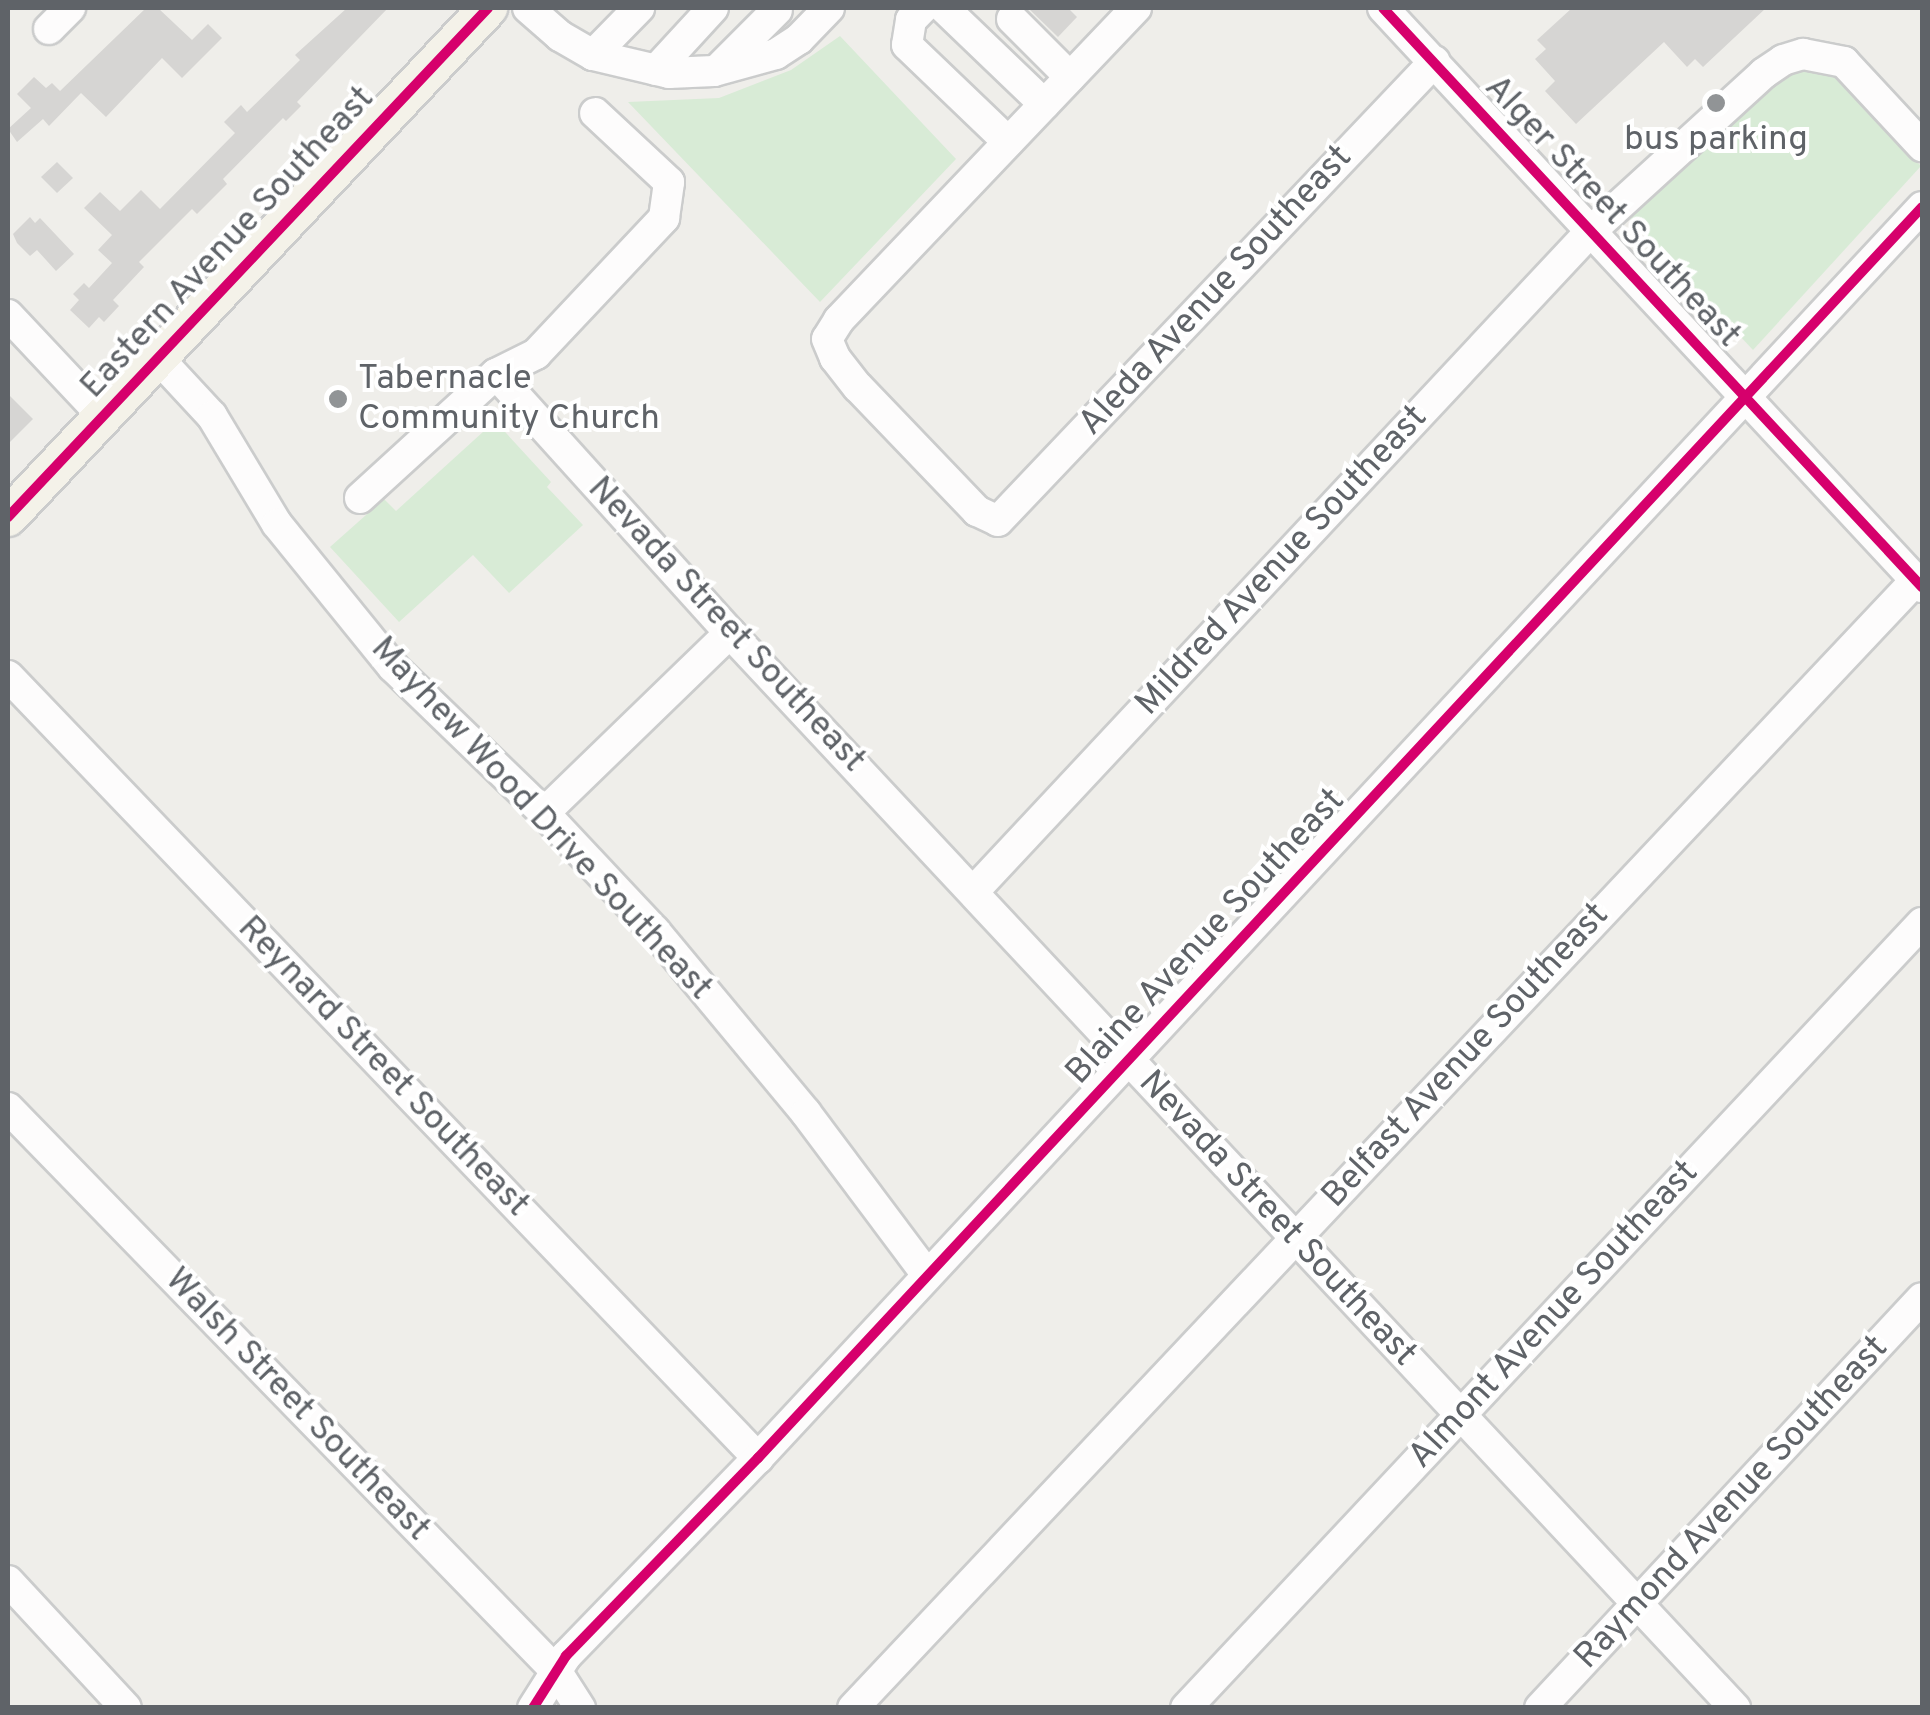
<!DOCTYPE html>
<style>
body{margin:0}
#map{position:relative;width:1930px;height:1715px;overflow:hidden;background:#efeeea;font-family:Overpass,sans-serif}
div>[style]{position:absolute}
.green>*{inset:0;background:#d8ebd6}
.building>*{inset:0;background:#d6d5d3}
.roads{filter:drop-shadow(2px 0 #cbcccc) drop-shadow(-2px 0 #cbcccc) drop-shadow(0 2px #cbcccc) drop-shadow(0 -2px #cbcccc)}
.minor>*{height:30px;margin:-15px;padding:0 15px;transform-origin:15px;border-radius:15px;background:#fdfcfc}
.major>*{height:38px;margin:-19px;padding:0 19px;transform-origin:19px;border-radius:19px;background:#f4f2e9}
.cycleway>*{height:10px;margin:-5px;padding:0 5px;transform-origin:5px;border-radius:5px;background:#d6006c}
.dots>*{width:28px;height:28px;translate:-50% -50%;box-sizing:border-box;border:5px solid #fff;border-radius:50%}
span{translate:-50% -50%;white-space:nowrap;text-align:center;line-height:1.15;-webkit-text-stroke:8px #fff;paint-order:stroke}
.poi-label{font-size:35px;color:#5f6368}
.left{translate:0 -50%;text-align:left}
.street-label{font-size:35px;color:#5f6368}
.frame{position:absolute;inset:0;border:10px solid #5f6368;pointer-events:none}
</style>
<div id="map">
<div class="green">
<div style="clip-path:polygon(840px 36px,956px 159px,820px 302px,628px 102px,719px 98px,791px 70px)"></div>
<div style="clip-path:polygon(1813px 68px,1831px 73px,1921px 166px,1753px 350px,1630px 219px,1771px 86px,1791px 74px)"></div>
<div style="clip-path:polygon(495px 421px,551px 482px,547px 487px,583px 525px,509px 593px,473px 555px,399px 622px,330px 547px,384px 499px,396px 511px)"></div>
</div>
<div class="building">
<div style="clip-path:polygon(146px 8px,158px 8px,192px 40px,208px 24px,222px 38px,182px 78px,162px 58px,106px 117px,81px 93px,49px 126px,43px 119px,17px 142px,8px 129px,31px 108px,17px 94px,34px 77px,46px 88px,52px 83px,60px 91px)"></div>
<div style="clip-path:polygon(347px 8px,388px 8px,297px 102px,301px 106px,286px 121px,283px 118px,223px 179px,227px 184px,197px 214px,192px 209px,139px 262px,144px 267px,113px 300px,119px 306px,104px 322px,99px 317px,89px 328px,70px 310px,79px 300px,73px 294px,84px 283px,89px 288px,112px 263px,98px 250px,112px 235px,84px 208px,100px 192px,120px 211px,141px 190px,160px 209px,235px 133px,224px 122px,241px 105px,247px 112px,300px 60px,295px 55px)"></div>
<div style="clip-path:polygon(1028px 8px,1068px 8px,1077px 17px,1058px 37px)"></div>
<div style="clip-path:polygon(1572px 8px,1766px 8px,1703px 67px,1695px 59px,1687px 67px,1664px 42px,1576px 124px,1545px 91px,1555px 81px,1535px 59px,1546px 49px,1537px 40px)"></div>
<div style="clip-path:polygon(57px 162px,73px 178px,57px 193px,41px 177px)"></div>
<div style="clip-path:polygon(30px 217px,35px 223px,40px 218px,74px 254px,56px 271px,37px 250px,30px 256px,17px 243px,13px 234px)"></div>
<div style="clip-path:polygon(8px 394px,33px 419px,8px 444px)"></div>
</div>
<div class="roads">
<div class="minor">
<div style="left:528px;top:8px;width:43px;rotate:41.2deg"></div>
<div style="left:560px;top:36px;width:38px;rotate:30deg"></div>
<div style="left:593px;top:55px;width:78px;rotate:13.3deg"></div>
<div style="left:669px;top:73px;width:45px;rotate:-2.5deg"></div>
<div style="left:714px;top:71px;width:64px;rotate:-15.3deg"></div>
<div style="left:776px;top:54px;width:27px;rotate:-33deg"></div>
<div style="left:799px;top:39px;width:43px;rotate:-45.9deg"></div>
<div style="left:923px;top:8px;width:17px;rotate:135deg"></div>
<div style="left:911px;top:20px;width:25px;rotate:99deg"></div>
<div style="left:907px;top:45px;width:140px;rotate:43.8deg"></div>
<div style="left:944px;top:8px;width:139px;rotate:43.8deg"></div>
<div style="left:1136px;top:8px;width:431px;rotate:133.6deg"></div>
<div style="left:839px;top:320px;width:22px;rotate:122deg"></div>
<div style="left:827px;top:339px;width:21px;rotate:67deg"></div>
<div style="left:835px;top:358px;width:37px;rotate:52deg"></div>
<div style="left:858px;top:387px;width:172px;rotate:46.2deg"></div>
<div style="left:977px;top:511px;width:23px;rotate:25deg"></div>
<div style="left:998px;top:521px;width:634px;rotate:-46.47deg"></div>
<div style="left:1383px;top:8px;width:791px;rotate:47.05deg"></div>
<div style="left:1012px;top:19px;width:82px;rotate:45deg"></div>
<div style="left:49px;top:29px;width:30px;rotate:-45deg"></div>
<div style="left:593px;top:55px;width:66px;rotate:-45.6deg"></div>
<div style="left:721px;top:66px;width:79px;rotate:-45deg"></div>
<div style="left:656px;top:70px;width:84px;rotate:-47.4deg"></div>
<div style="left:8px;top:315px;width:139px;rotate:46.8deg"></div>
<div style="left:160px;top:360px;width:76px;rotate:47.1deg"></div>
<div style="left:212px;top:416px;width:126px;rotate:59deg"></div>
<div style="left:277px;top:524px;width:184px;rotate:51deg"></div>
<div style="left:393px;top:667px;width:210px;rotate:44deg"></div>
<div style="left:544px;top:813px;width:162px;rotate:46.8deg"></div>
<div style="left:655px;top:931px;width:236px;rotate:50.3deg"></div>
<div style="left:806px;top:1113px;width:202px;rotate:53.2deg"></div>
<div style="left:496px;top:374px;width:349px;rotate:47.9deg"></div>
<div style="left:730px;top:633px;width:1472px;rotate:46.93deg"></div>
<div style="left:360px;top:498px;width:184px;rotate:-42.4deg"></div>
<div style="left:496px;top:374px;width:45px;rotate:-26.6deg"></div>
<div style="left:536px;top:354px;width:187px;rotate:-46.7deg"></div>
<div style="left:664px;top:218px;width:36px;rotate:-82deg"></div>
<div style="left:669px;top:182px;width:101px;rotate:-137deg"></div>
<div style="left:8px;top:676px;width:1084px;rotate:46.2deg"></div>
<div style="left:544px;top:813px;width:259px;rotate:-44.1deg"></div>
<div style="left:973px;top:892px;width:905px;rotate:-46.93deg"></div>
<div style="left:1591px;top:231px;width:234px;rotate:-42.4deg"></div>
<div style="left:1764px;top:73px;width:23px;rotate:-34deg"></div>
<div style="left:1783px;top:60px;width:21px;rotate:-17deg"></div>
<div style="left:1803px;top:54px;width:42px;rotate:11deg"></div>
<div style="left:1844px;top:62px;width:115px;rotate:47.1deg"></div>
<div style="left:8px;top:1108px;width:787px;rotate:45.77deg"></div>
<div style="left:557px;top:1672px;width:43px;rotate:57.4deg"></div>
<div style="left:8px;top:1581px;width:173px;rotate:47.1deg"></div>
<div style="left:533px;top:1708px;width:62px;rotate:-57.6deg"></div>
<div style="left:566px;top:1656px;width:276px;rotate:-45.9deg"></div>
<div style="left:758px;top:1458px;width:1709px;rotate:-47.06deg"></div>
<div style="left:853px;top:1708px;width:1550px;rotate:-46.7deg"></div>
<div style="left:1186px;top:1708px;width:1076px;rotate:-46.85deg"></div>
<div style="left:1540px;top:1708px;width:560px;rotate:-47.02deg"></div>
</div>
<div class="major">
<div style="left:8px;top:517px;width:700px;rotate:-46.68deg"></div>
</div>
</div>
<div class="cycleway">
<div style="left:1383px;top:8px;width:791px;rotate:47.05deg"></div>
<div style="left:8px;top:517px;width:700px;rotate:-46.68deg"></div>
<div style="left:533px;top:1708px;width:62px;rotate:-57.6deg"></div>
<div style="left:566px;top:1656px;width:276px;rotate:-45.9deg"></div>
<div style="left:758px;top:1458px;width:1709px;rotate:-47.06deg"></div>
</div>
<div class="dots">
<div style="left:1716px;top:103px;background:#919496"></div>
<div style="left:338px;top:399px;background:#919496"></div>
</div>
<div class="poi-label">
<span style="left:1716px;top:140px">bus parking</span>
<span class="left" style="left:358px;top:399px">Tabernacle<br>Community Church</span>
</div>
<div class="street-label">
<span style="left:1612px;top:212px;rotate:47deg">Alger Street Southeast</span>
<span style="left:228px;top:243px;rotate:-47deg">Eastern Avenue Southeast</span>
<span style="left:1216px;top:291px;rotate:-47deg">Aleda Avenue Southeast</span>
<span style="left:1282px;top:561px;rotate:-47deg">Mildred Avenue Southeast</span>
<span style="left:726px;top:625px;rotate:47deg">Nevada Street Southeast</span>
<span style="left:541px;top:819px;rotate:47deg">Mayhew Wood Drive Southeast</span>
<span style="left:1206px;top:937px;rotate:-47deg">Blaine Avenue Southeast</span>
<span style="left:1466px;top:1056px;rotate:-47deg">Belfast Avenue Southeast</span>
<span style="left:383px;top:1067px;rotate:46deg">Reynard Street Southeast</span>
<span style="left:1277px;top:1219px;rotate:47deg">Nevada Street Southeast</span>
<span style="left:1554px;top:1315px;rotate:-47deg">Almont Avenue Southeast</span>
<span style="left:297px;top:1405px;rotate:46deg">Walsh Street Southeast</span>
<span style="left:1732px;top:1503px;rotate:-47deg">Raymond Avenue Southeast</span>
</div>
<div class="frame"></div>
</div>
